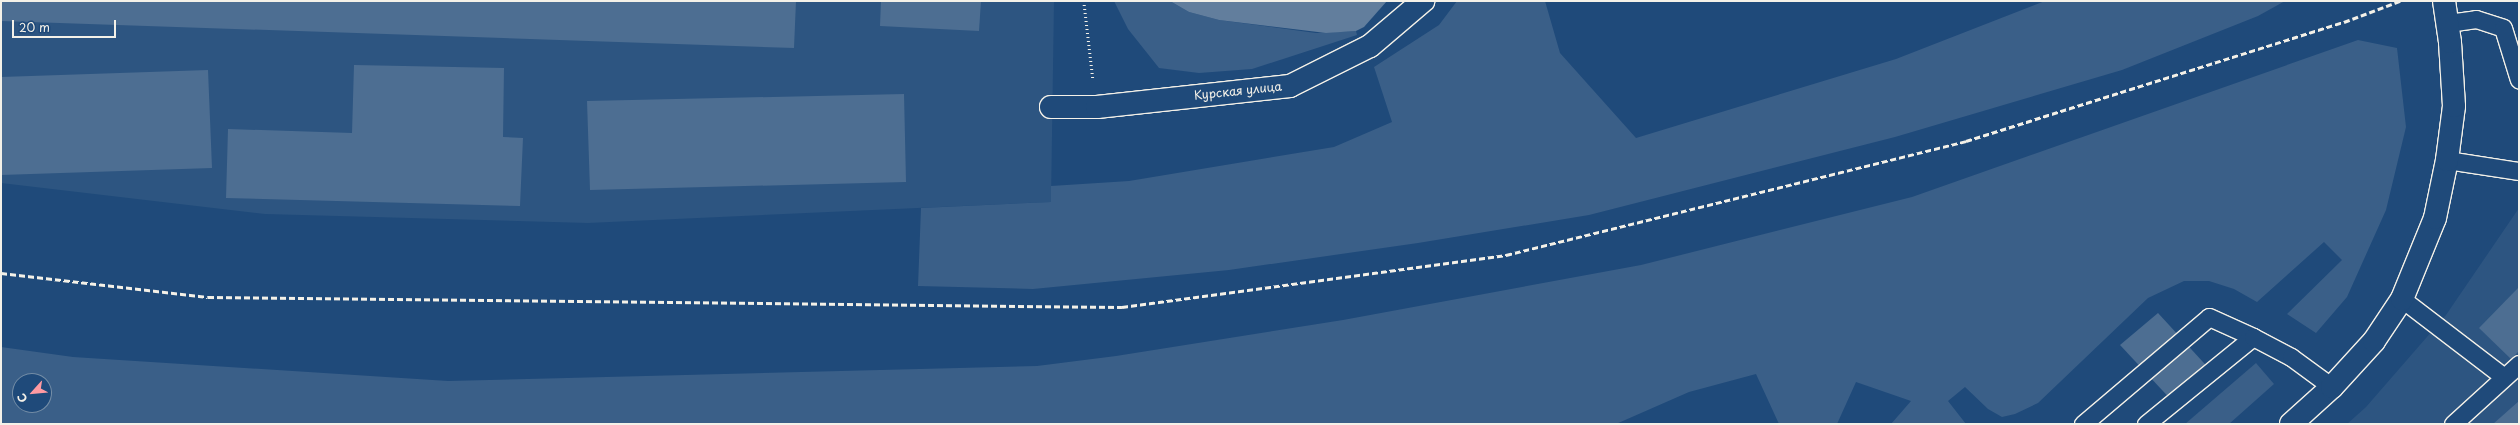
<!DOCTYPE html>
<meta charset="utf-8">
<style>
body{margin:0}
#map{position:relative;width:2520px;height:425px;overflow:hidden;background:#1f4a7a;font-family:"Playpen Sans",sans-serif}
div>[style]{position:absolute}
.built>*{inset:0;background:#2d5581}
.green>*{inset:0;background:#3a5f88}
.water>*{inset:0;background:#627e9d}
.building>*{inset:0;background:#4d6e92}
.path>*{height:2.5px;margin-top:-1.25px;transform-origin:0;background:repeating-linear-gradient(90deg,#f4f1e8 0 1px,transparent 0 4px)}
.roads{filter:drop-shadow(1px 0 #f4f1e8) drop-shadow(-1px 0 #f4f1e8) drop-shadow(0 1px #f4f1e8) drop-shadow(0 -1px #f4f1e8)}
.service>*{height:17px;margin:-8.5px;padding:0 8.5px;transform-origin:8.5px;border-radius:8.5px;background:#1f4a7a}
.minor>*{height:22px;margin:-11px;padding:0 11px;transform-origin:11px;border-radius:11px;background:#1f4a7a}
.secondary>*{height:22px;margin:-11px;padding:0 11px;transform-origin:11px;border-radius:11px;background:#1f4a7a}
.rail>*{height:3px;margin-top:-1.5px;transform-origin:0;background:repeating-linear-gradient(90deg,#f4f1e8 0 6px,transparent 0 9px)}
span{translate:-50% -50%;white-space:nowrap;text-align:center;line-height:1.15;-webkit-text-stroke:3px #1f4a7a;paint-order:stroke}
.street-label{font-size:12px;color:#f4f1e8}
.frame{position:absolute;inset:0;border:2px solid #f4f1e8;pointer-events:none}
.north{position:absolute;left:12px;top:373px;width:40px;height:40px;box-sizing:border-box;background:#1f4a7a;border:1px solid #748da6;border-radius:50%;rotate:243deg;font-size:11px;font-weight:700;line-height:16px;text-align:center;color:#f4f1e8}
.north::after{content:'';display:block;margin:auto;width:14px;height:18px;background:#ff9aa2;clip-path:polygon(50% 0,100% 100%,50% 72%,0 100%)}
.scale{position:absolute;left:12px;top:20px;width:104px;height:18px;box-sizing:border-box;border:2px solid #f4f1e8;border-top:0;padding-left:5px;font-size:12px;line-height:14px;white-space:nowrap;color:#f4f1e8;-webkit-text-stroke:3px #1f4a7a;paint-order:stroke}
</style>
<div id="map">
<div class="built">
<div style="clip-path:polygon(1px 1px,1054px 1px,1051px 202px,588px 223px,265px 214px,1px 183px)"></div>
<div style="clip-path:polygon(2519px 208px,2519px 424px,2347px 424px,2366px 407px,2446px 315px)"></div>
</div>
<div class="green">
<div style="clip-path:polygon(1114px 1px,1170px 1px,1189px 12px,1219px 20px,1316px 33px,1356px 31px,1357px 35px,1252px 69px,1199px 73px,1159px 68px,1128px 29px)"></div>
<div style="clip-path:polygon(1457px 1px,1545px 1px,1560px 53px,1636px 138px,1896px 59px,2045px 1px,2285px 1px,2258px 16px,2122px 70px,1895px 137px,1589px 215px,1418px 243px,1229px 270px,1033px 289px,918px 286px,921px 208px,1051px 202px,1051px 186px,1129px 181px,1334px 147px,1392px 122px,1374px 67px,1439px 25px)"></div>
<div style="clip-path:polygon(evenodd,2358px 40px,2397px 48px,2406px 127px,2386px 210px,2347px 297px,2316px 333px,2287px 314px,2342px 260px,2324px 242px,2257px 302px,2234px 289px,2209px 281px,2184px 281px,2148px 298px,2038px 403px,2015px 414px,2002px 417px,1988px 409px,1965px 387px,1948px 401px,1966px 424px,1891px 424px,1911px 401px,1856px 382px,1837px 424px,1779px 424px,1756px 374px,1689px 392px,1616px 424px,1px 424px,1px 347px,73px 357px,448px 381px,1037px 366px,1116px 356px,1343px 320px,1641px 265px,1912px 197px,2358px 40px,20px 381px,44px 381px,44px 405px,20px 405px,20px 381px)"></div>
<div style="clip-path:polygon(2256px 363px,2274px 384px,2229px 424px,2185px 424px)"></div>
</div>
<div class="water">
<div style="clip-path:polygon(1170px 1px,1387px 1px,1364px 27px,1356px 31px,1326px 33px,1219px 20px,1189px 12px)"></div>
</div>
<div class="building">
<div style="clip-path:polygon(2px 1px,796px 1px,794px 48px,1px 21px)"></div>
<div style="clip-path:polygon(881px 1px,981px 1px,979px 31px,880px 26px)"></div>
<div style="clip-path:polygon(354px 65px,504px 68px,503px 137px,523px 138px,520px 206px,226px 198px,228px 129px,352px 133px)"></div>
<div style="clip-path:polygon(208px 70px,212px 168px,1px 175px,1px 77px)"></div>
<div style="clip-path:polygon(904px 94px,906px 182px,590px 190px,587px 101px)"></div>
<div style="clip-path:polygon(2519px 287px,2519px 351px,2511px 359px,2479px 328px)"></div>
<div style="clip-path:polygon(2158px 313px,2214px 374px,2176px 405px,2120px 345px)"></div>
<div style="clip-path:polygon(2519px 401px,2519px 424px,2493px 424px)"></div>
</div>
<div class="path">
<div style="left:1084px;top:1px;width:79px;rotate:83.4deg"></div>
</div>
<div class="roads">
<div class="service">
<div style="left:2448px;top:23px;width:28px;rotate:-8deg"></div>
<div style="left:2476px;top:19px;width:28px;rotate:18deg"></div>
<div style="left:2503px;top:28px;width:54px;rotate:72.9deg"></div>
<div style="left:2447px;top:160px;width:73px;rotate:8.7deg"></div>
<div style="left:2402px;top:299px;width:128px;rotate:37.4deg"></div>
<div style="left:2083px;top:424px;width:165px;rotate:-40.3deg"></div>
<div style="left:2209px;top:317px;width:48px;rotate:24.4deg"></div>
<div style="left:2146px;top:424px;width:138px;rotate:-39.1deg"></div>
<div style="left:2253px;top:337px;width:43px;rotate:27.8deg"></div>
<div style="left:2291px;top:357px;width:51px;rotate:36.2deg"></div>
<div style="left:2453px;top:424px;width:89px;rotate:-42.3deg"></div>
</div>
<div class="minor">
<div style="left:1051px;top:107px;width:46px"></div>
<div style="left:1097px;top:107px;width:194px;rotate:-6.2deg"></div>
<div style="left:1290px;top:86px;width:89px;rotate:-26.6deg"></div>
<div style="left:1370px;top:46px;width:70px;rotate:-40.3deg"></div>
</div>
<div class="secondary">
<div style="left:2291px;top:424px;width:55px;rotate:-42.1deg"></div>
<div style="left:2332px;top:387px;width:62px;rotate:-47.6deg"></div>
<div style="left:2374px;top:341px;width:50px;rotate:-56.3deg"></div>
<div style="left:2402px;top:299px;width:87px;rotate:-67.8deg"></div>
<div style="left:2435px;top:218px;width:59px;rotate:-78.3deg"></div>
<div style="left:2447px;top:160px;width:54px;rotate:-82.6deg"></div>
<div style="left:2454px;top:106px;width:64px;rotate:-93.6deg"></div>
<div style="left:2450px;top:42px;width:41px;rotate:-98.3deg"></div>
</div>
</div>
<div class="rail">
<div style="left:1px;top:273px;width:208px;rotate:6.6deg"></div>
<div style="left:208px;top:297px;width:914px;rotate:0.63deg"></div>
<div style="left:1122px;top:307px;width:388px;rotate:-7.7deg"></div>
<div style="left:1506px;top:255px;width:474px;rotate:-13.9deg"></div>
<div style="left:1966px;top:141px;width:396px;rotate:-17.5deg"></div>
<div style="left:2344px;top:22px;width:60px;rotate:-20.6deg"></div>
</div>
<div class="street-label">
<span style="left:1238px;top:91px;rotate:-6deg">Курская улица</span>
</div>
<div class="frame"></div>
<div class="north">С</div>
<div class="scale">20 m</div>
</div>
